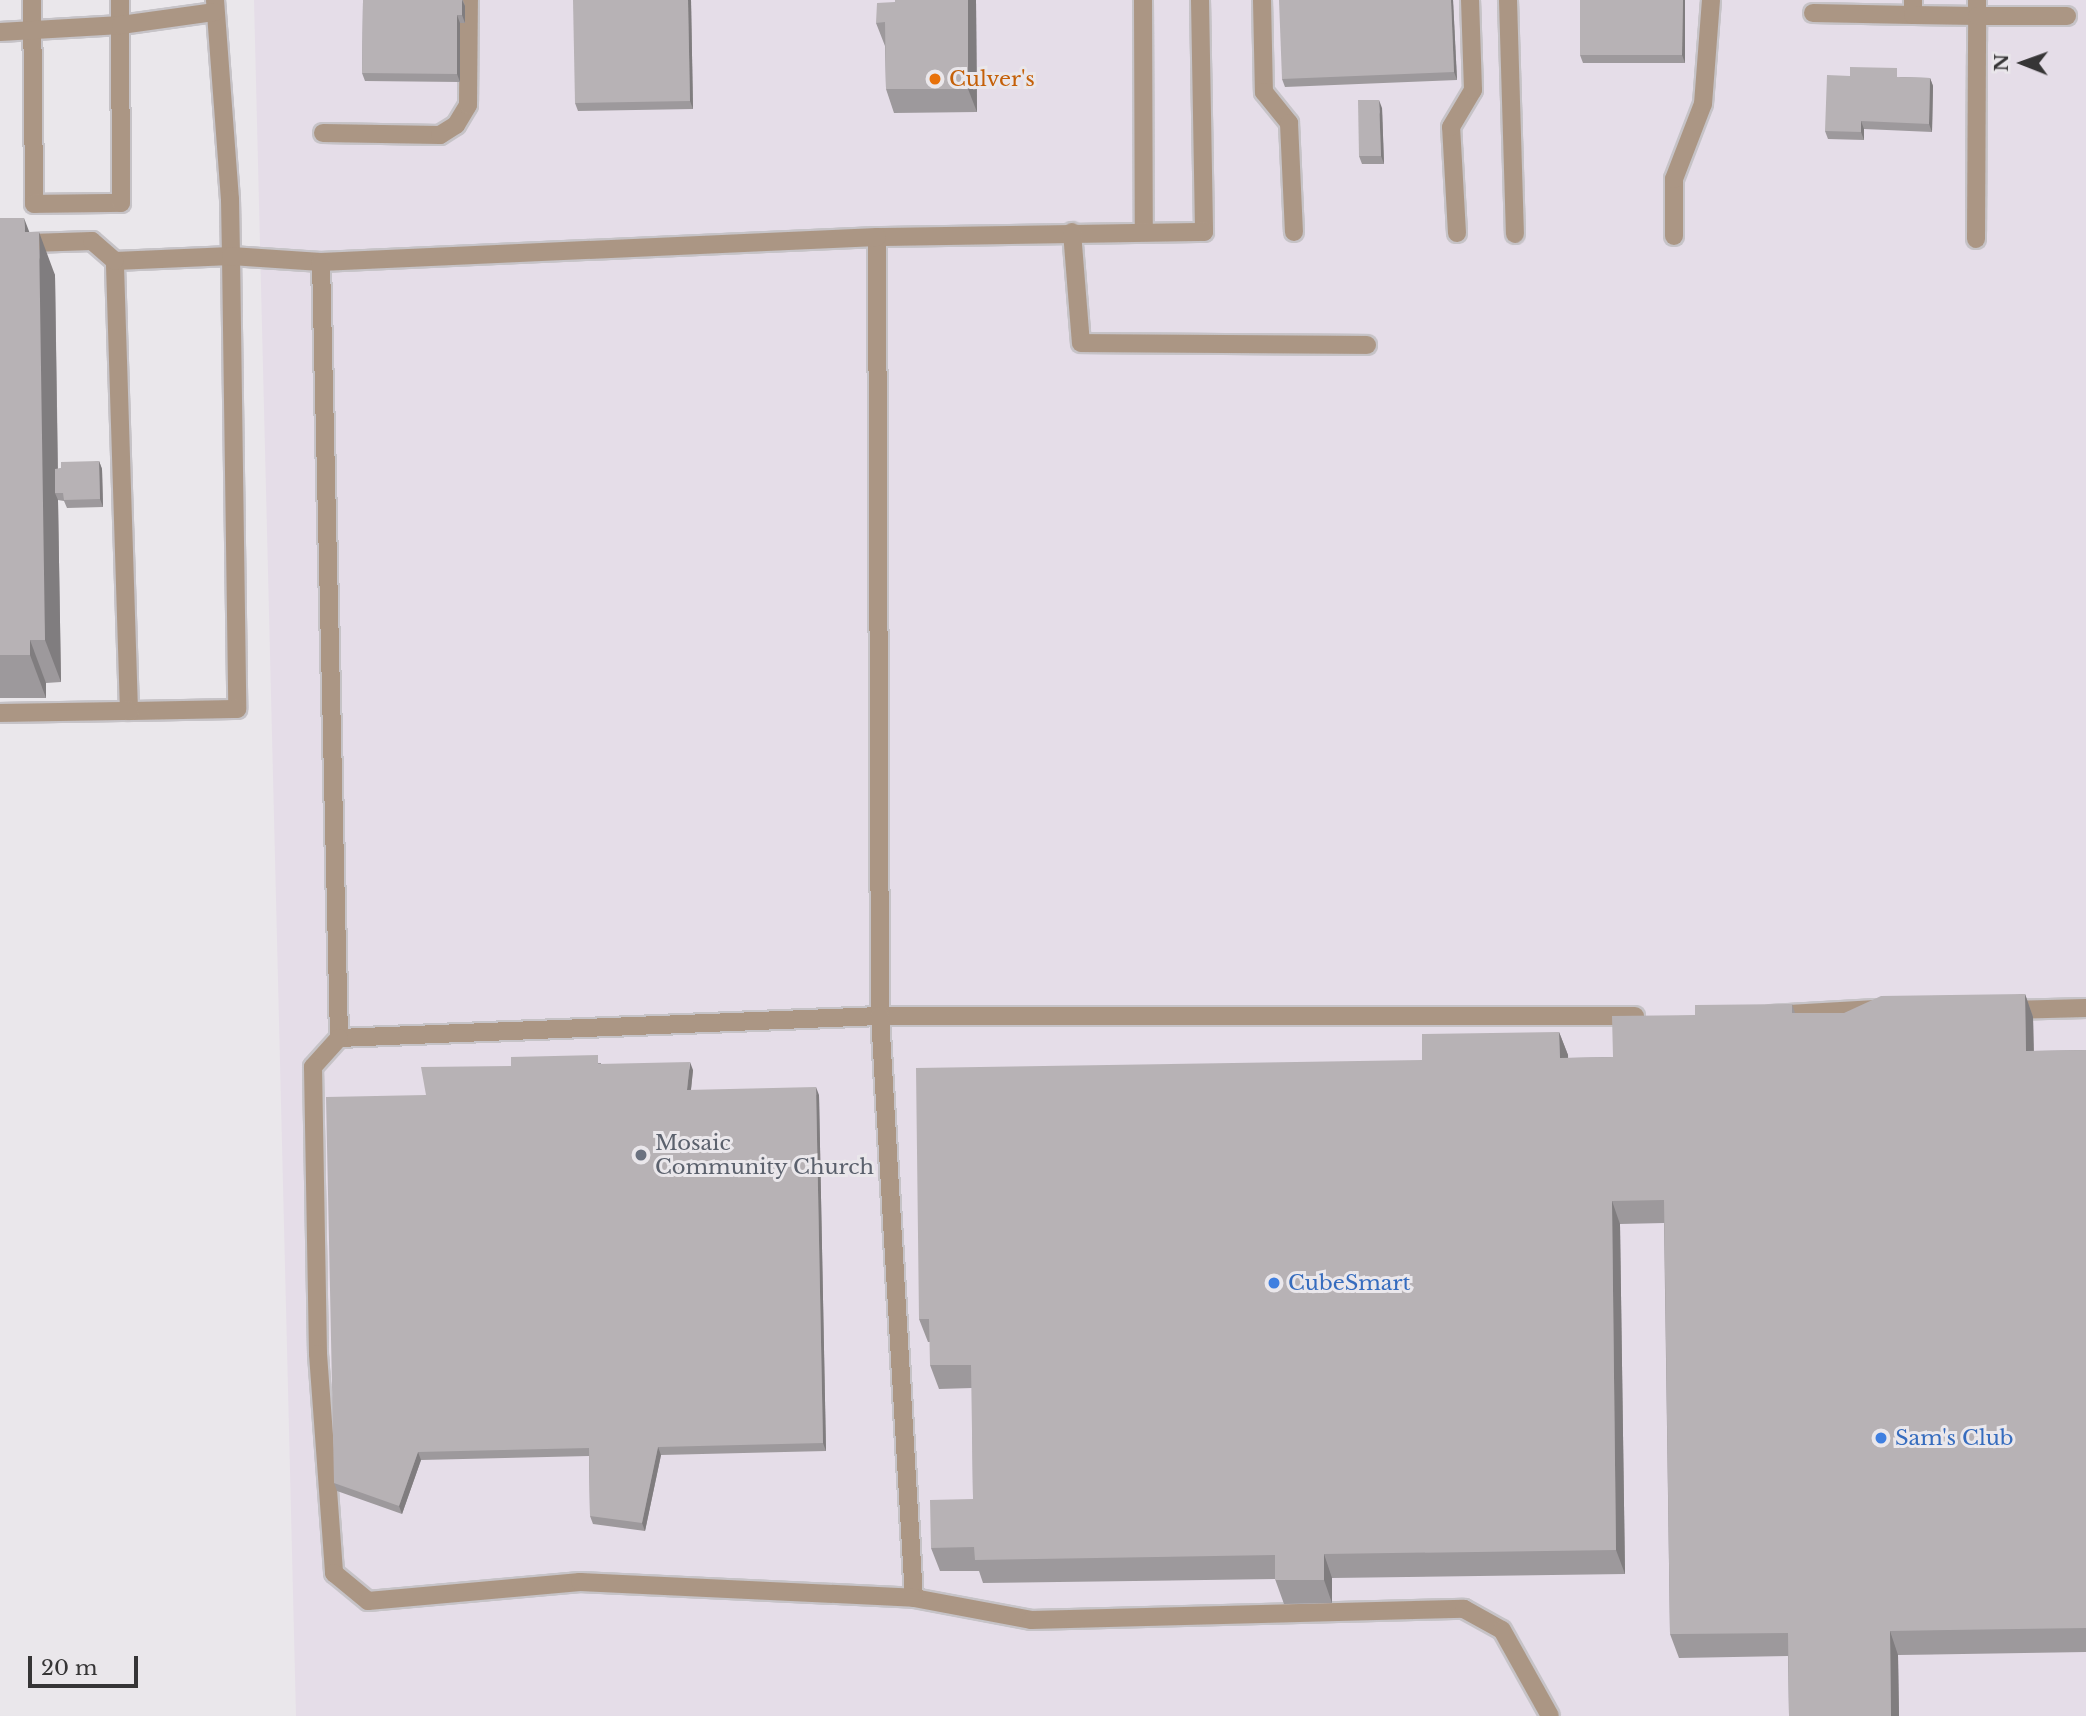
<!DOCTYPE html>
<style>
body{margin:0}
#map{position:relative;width:2086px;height:1716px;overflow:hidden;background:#eae7eb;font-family:"Libre Baskerville",serif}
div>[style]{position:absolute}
.built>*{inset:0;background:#e5dde8}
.roads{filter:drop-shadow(2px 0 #c6c3c7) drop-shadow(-2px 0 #c6c3c7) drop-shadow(0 2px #c6c3c7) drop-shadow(0 -2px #c6c3c7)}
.minor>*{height:18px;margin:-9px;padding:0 9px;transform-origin:9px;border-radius:9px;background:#ab9684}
.wall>*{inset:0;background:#9d999c}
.shaded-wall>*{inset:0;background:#807d7f}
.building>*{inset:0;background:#b7b2b5}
.dots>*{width:19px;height:19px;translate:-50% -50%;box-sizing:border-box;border:4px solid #eae7eb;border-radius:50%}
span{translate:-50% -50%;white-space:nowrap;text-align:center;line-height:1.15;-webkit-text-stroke:6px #eae7eb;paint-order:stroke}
.food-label{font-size:21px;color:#c56008}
.left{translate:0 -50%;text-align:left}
.worship-label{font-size:21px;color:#5b616d}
.shop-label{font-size:21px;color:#366cbe}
.north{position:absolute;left:1988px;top:28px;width:70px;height:70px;-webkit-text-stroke:5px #eae7eb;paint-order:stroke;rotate:271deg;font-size:19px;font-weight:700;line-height:28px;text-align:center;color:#363536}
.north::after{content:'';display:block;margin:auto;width:24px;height:32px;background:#363536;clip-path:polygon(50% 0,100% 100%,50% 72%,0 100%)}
.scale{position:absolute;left:28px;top:1656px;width:110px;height:32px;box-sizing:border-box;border:4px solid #363536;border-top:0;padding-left:9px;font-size:21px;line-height:24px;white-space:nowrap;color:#363536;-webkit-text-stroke:5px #eae7eb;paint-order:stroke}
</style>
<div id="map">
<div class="built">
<div style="clip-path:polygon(254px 0,2086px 0,2086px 1716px,296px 1716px)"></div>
</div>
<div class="roads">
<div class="minor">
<div style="left:32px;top:0;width:204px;rotate:89.4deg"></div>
<div style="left:34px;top:204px;width:87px;rotate:-0.7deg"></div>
<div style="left:121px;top:203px;width:203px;rotate:-90.3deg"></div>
<div style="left:215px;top:0;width:200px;rotate:85.7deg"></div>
<div style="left:230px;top:199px;width:57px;rotate:89deg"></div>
<div style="left:231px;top:256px;width:453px;rotate:89.2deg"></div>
<div style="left:237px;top:709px;width:108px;rotate:178.9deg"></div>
<div style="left:129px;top:711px;width:450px;rotate:-91.8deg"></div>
<div style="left:115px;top:261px;width:116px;rotate:-2.5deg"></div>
<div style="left:231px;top:256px;width:90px;rotate:3.8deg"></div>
<div style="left:1143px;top:0;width:231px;rotate:89.8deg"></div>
<div style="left:1200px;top:0;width:232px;rotate:89deg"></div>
<div style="left:1204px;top:232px;width:327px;rotate:179.1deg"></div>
<div style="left:877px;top:237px;width:779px;rotate:89.78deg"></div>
<div style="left:880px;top:1016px;width:755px"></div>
<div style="left:1262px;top:0;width:92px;rotate:88.8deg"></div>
<div style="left:1264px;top:92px;width:40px;rotate:51deg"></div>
<div style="left:1289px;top:123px;width:109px;rotate:87.4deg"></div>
<div style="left:1508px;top:0;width:234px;rotate:88.3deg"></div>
<div style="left:1813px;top:13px;width:100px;rotate:1.1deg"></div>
<div style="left:1913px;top:15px;width:15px;rotate:-90deg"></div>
<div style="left:1913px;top:15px;width:64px;rotate:0.9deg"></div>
<div style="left:1977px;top:16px;width:16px;rotate:-90deg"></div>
<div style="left:0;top:32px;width:121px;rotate:-3.3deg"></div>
<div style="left:121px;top:25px;width:95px;rotate:-7.9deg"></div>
<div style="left:323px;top:133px;width:117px;rotate:1deg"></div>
<div style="left:440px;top:135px;width:19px;rotate:-32deg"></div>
<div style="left:456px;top:125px;width:23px;rotate:-59deg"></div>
<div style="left:468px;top:105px;width:105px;rotate:-89.5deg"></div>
<div style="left:1072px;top:232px;width:111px;rotate:85.4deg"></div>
<div style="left:1081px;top:343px;width:286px;rotate:0.4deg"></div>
<div style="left:1457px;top:233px;width:106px;rotate:-93.2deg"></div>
<div style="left:1451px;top:127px;width:43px;rotate:-59.3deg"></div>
<div style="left:1473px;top:90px;width:90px;rotate:-91.9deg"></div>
<div style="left:1674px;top:236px;width:57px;rotate:-90deg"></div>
<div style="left:1674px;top:179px;width:80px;rotate:-68.9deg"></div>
<div style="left:1703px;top:104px;width:104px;rotate:-85.6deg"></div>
<div style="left:877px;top:237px;width:557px;rotate:177.43deg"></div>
<div style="left:321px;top:262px;width:776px;rotate:88.67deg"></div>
<div style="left:339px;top:1038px;width:541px;rotate:-2.33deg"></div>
<div style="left:880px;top:1016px;width:583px;rotate:86.66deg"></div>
<div style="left:914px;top:1598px;width:119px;rotate:10.6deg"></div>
<div style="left:1031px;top:1620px;width:433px;rotate:-1.5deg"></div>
<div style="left:1464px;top:1609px;width:43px;rotate:28.9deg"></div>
<div style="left:1502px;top:1630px;width:98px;rotate:60.8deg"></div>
<div style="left:1976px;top:239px;width:223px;rotate:-89.7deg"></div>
<div style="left:1977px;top:16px;width:90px"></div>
<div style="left:0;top:244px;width:92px;rotate:-1.9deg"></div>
<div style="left:92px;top:241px;width:30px;rotate:41deg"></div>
<div style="left:0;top:713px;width:129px;rotate:-0.9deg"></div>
<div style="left:2009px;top:1010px;width:77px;rotate:-1.5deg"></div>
<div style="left:1771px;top:1015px;width:105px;rotate:-3.3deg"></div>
<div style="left:339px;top:1038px;width:39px;rotate:132deg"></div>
<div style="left:313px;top:1067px;width:287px;rotate:89deg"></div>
<div style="left:318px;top:1354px;width:220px;rotate:85.8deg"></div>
<div style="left:334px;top:1573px;width:44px;rotate:39.5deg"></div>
<div style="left:368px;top:1601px;width:213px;rotate:-5.1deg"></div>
<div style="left:580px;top:1582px;width:334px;rotate:2.7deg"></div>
</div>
</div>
<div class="wall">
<div style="clip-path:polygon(363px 0,463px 0,465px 6px,465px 23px,460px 23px,460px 82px,365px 81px,362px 73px)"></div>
<div style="clip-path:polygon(691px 0,693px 109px,578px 111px,575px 103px)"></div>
<div style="clip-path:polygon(976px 0,977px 112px,894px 113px,886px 89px,885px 46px,876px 23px,895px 2px)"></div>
<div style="clip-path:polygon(1453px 0,1457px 80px,1285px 87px,1282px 79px)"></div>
<div style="clip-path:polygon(1685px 0,1685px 63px,1583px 63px,1580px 55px)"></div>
<div style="clip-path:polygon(1900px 77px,1930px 78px,1933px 86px,1932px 132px,1864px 129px,1864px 140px,1828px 139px,1825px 131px)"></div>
<div style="clip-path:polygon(1382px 108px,1384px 164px,1362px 164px,1359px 156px)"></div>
<div style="clip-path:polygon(0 218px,29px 232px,55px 275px,58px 469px,99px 461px,102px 469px,103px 507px,67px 508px,64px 501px,58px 500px,61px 682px,46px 683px,46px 698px,0 698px)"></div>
<div style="clip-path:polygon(2025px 994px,2033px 1017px,2034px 1051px,2086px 1050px,2086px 1652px,1898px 1655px,1899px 1716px,1789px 1716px,1788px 1656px,1679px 1658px,1670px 1634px,1664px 1223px,1620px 1224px,1625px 1574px,1332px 1578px,1332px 1603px,1284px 1604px,1275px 1579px,983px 1583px,979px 1571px,940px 1571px,931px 1548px,973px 1499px,972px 1388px,939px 1389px,930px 1365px,930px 1342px,928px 1342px,919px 1319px,1422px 1060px,1559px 1032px,1568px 1055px,1568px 1058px,1613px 1057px,1695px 1015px,1792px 1004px,1795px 1013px,1844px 1013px)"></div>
<div style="clip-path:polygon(601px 1063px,601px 1064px,693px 1070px,691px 1090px,819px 1095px,826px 1451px,661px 1455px,645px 1531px,593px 1524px,590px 1516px,589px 1456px,421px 1460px,402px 1514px,337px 1491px,334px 1483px,426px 1095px,511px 1066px)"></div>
</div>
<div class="shaded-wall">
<div style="clip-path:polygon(462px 0,465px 6px,465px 23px,462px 15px)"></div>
<div style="clip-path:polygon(688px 0,691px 0,693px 109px,690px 101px)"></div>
<div style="clip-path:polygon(968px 0,976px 0,977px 112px,968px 89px)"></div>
<div style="clip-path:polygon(1451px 0,1453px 0,1457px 80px,1454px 72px)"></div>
<div style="clip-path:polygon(1683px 0,1685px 0,1685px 63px,1682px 55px)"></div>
<div style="clip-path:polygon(457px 15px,460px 23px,460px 82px,457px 74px)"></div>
<div style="clip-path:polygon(1930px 78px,1933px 86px,1932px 132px,1929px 124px)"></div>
<div style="clip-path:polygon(1379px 100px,1382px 108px,1384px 164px,1381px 156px)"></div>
<div style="clip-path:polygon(1861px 121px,1864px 129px,1864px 140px,1861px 132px)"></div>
<div style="clip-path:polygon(24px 218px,40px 260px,39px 232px,55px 275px,58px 493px,55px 493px,58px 500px,61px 682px,45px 640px)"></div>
<div style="clip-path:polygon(99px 461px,102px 469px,103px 507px,100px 499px)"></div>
<div style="clip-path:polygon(30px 640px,46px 683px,46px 698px,30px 655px)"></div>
<div style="clip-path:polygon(2025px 994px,2033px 1017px,2034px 1074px,2026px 1051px)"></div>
<div style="clip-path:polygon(1559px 1032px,1568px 1055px,1569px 1082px,1560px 1058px)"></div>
<div style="clip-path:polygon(690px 1062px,693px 1070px,690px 1098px,687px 1090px)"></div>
<div style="clip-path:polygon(816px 1087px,819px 1095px,826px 1451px,823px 1443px)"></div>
<div style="clip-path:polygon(1612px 1201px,1620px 1224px,1625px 1574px,1616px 1550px)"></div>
<div style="clip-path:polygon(658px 1447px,661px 1455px,645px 1531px,642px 1523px)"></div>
<div style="clip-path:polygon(418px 1452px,421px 1460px,402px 1514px,399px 1506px)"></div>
<div style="clip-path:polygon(1324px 1554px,1332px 1578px,1332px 1603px,1324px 1580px)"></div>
<div style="clip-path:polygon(1890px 1631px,1898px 1655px,1899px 1716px,1891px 1716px)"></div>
</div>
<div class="building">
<div style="clip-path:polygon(363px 0,462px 0,462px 15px,457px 15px,457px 74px,362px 73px)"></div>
<div style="clip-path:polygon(573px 0,688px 0,690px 101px,575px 103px)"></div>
<div style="clip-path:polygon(895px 0,968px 0,968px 89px,886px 89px,885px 22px,876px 23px,877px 3px,895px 2px)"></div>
<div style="clip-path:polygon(1279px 0,1451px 0,1454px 72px,1282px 79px)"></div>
<div style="clip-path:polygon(1580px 0,1683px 0,1682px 55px,1580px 55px)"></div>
<div style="clip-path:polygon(1850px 67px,1897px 68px,1897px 77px,1930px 78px,1929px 124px,1861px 121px,1861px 132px,1825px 131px,1827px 75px,1850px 76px)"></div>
<div style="clip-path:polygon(1358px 100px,1379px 100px,1381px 156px,1359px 156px)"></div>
<div style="clip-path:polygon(0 218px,24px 218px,25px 232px,39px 232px,45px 640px,30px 640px,30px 655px,0 655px)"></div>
<div style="clip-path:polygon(99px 461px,100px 499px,64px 500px,63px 493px,55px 493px,55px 469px,61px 468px,61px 462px)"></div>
<div style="clip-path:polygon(2025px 994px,2026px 1051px,2086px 1050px,2086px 1628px,1890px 1631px,1891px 1716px,1789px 1716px,1788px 1633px,1670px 1634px,1664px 1200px,1612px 1201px,1616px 1550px,1324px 1554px,1324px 1580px,1275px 1580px,1275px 1555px,975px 1560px,974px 1547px,931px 1548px,930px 1500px,973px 1499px,971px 1365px,930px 1365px,929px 1319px,919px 1319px,916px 1068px,1422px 1060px,1422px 1034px,1559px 1032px,1560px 1058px,1613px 1057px,1612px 1016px,1695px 1015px,1695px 1005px,1792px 1004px,1792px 1013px,1844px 1013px,1881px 996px)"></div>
<div style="clip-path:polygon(598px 1055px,598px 1064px,690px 1062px,687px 1090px,816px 1087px,823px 1443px,658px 1447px,642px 1523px,590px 1516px,589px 1448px,418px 1452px,399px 1506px,334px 1483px,326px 1097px,426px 1095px,421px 1067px,511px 1066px,511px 1057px)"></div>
</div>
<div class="dots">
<div style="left:935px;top:79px;background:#e8710a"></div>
<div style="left:641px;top:1155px;background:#6b7280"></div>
<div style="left:1274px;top:1283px;background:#3f7fe0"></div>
<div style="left:1881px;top:1438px;background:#3f7fe0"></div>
</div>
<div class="food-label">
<span class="left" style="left:949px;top:79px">Culver's</span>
</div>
<div class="worship-label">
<span class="left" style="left:655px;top:1155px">Mosaic<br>Community Church</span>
</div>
<div class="shop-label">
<span class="left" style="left:1288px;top:1283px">CubeSmart</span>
<span class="left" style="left:1895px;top:1438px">Sam's Club</span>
</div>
<div class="north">N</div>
<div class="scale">20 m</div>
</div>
